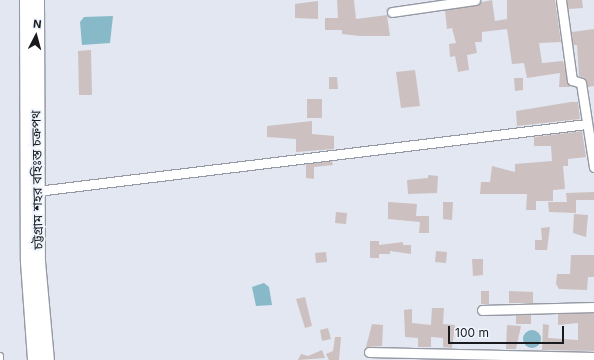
<!DOCTYPE html>
<meta charset="utf-8">
<style>
body{margin:0}
#map{position:relative;width:594px;height:360px;overflow:hidden;background:#e2e7f1;font-family:Inter,"Noto Sans Bengali",sans-serif}
div>[style]{position:absolute}
.water>*{inset:0;background:#88b9c9}
.round{border-radius:50%}
.building>*{inset:0;background:#cdc0c0}
.roads{filter:drop-shadow(1px 0 #9599a3) drop-shadow(-1px 0 #9599a3) drop-shadow(0 1px #9599a3) drop-shadow(0 -1px #9599a3)}
.pedestrian>*{height:6px;margin:-3px;padding:0 3px;transform-origin:3px;border-radius:3px;background:#fff}
.minor>*{height:9px;margin:-4.5px;padding:0 4.5px;transform-origin:4.5px;border-radius:4.5px;background:#fff}
.primary>*{height:14px;margin:-7px;padding:0 7px;transform-origin:7px;border-radius:7px;background:#fff}
span{translate:-50% -50%;white-space:nowrap;text-align:center;line-height:1.15;-webkit-text-stroke:4px #f0f5ff;paint-order:stroke}
.street-label{font-size:13px;color:#181a1d}
.north{position:absolute;left:16px;top:16px;width:40px;height:40px;-webkit-text-stroke:3px #f0f5ff;paint-order:stroke;rotate:6deg;font-size:11px;font-weight:700;line-height:16px;text-align:center;color:#181a1d}
.north::after{content:'';display:block;margin:auto;width:14px;height:18px;background:#181a1d;clip-path:polygon(50% 0,100% 100%,50% 72%,0 100%)}
.scale{position:absolute;left:448px;top:326px;width:116px;height:18px;box-sizing:border-box;border:2px solid #181a1d;border-top:0;padding-left:5px;font-size:12px;line-height:14px;white-space:nowrap;color:#181a1d;-webkit-text-stroke:3px #f0f5ff;paint-order:stroke}
</style>
<div id="map">
<div class="water">
<div style="clip-path:polygon(113px 16px,110px 43px,82px 45px,80px 22px,84px 17px)"></div>
<div style="clip-path:polygon(264px 283px,269px 287px,272px 305px,256px 306px,252px 287px)"></div>
<div class="round" style="left:523px;top:330px;width:18px;height:18px"></div>
</div>
<div class="building">
<div style="clip-path:polygon(337px 0,354px 0,356px 19px,387px 15px,390px 36px,360px 36px,342px 34px,342px 30px,325px 30px,325px 18px,338px 18px)"></div>
<div style="clip-path:polygon(492px 0,495px 21px,507px 19px,507px 0,555px 0,561px 42px,539px 43px,542px 63px,563px 61px,570px 87px,559px 87px,560px 73px,527px 78px,524px 63px,512px 64px,507px 29px,482px 32px,482px 42px,475px 42px,477px 53px,467px 55px,469px 70px,458px 72px,455px 56px,450px 57px,449px 44px,456px 43px,452px 28px,447px 29px,445px 10px)"></div>
<div style="clip-path:polygon(567px 0,582px 0,583px 8px,568px 9px)"></div>
<div style="clip-path:polygon(318px 1px,318px 19px,295px 18px,295px 4px)"></div>
<div style="clip-path:polygon(594px 29px,594px 86px,588px 87px,586px 79px,579px 76px,577px 45px,573px 45px,572px 32px)"></div>
<div style="clip-path:polygon(91px 50px,92px 95px,79px 95px,78px 51px)"></div>
<div style="clip-path:polygon(415px 70px,420px 106px,401px 108px,396px 72px)"></div>
<div style="clip-path:polygon(329px 77px,337px 77px,338px 89px,329px 89px)"></div>
<div style="clip-path:polygon(514px 78px,523px 78px,523px 90px,515px 91px)"></div>
<div style="clip-path:polygon(307px 99px,322px 99px,322px 118px,307px 118px)"></div>
<div style="clip-path:polygon(571px 102px,578px 102px,580px 119px,517px 126px,516px 111px)"></div>
<div style="clip-path:polygon(312px 121px,312px 134px,334px 136px,334px 149px,296px 152px,296px 139px,267px 137px,267px 126px)"></div>
<div style="clip-path:polygon(582px 131px,586px 157px,568px 159px,568px 166px,563px 166px,565px 189px,553px 190px,553px 201px,536px 201px,536px 210px,526px 210px,527px 194px,480px 194px,481px 182px,490px 182px,492px 166px,515px 172px,515px 164px,552px 161px,551px 146px,534px 146px,534px 137px)"></div>
<div style="clip-path:polygon(332px 161px,333px 165px,314px 167px,314px 179px,306px 178px,306px 164px)"></div>
<div style="clip-path:polygon(428px 175px,438px 176px,437px 193px,408px 194px,407px 180px,428px 178px)"></div>
<div style="clip-path:polygon(594px 192px,594px 200px,576px 200px,576px 213px,549px 212px,548px 202px,567px 202px,566px 193px)"></div>
<div style="clip-path:polygon(388px 202px,417px 204px,416px 216px,429px 216px,429px 233px,419px 233px,420px 222px,388px 219px)"></div>
<div style="clip-path:polygon(443px 202px,453px 202px,452px 220px,443px 219px)"></div>
<div style="clip-path:polygon(336px 212px,347px 213px,346px 224px,335px 223px)"></div>
<div style="clip-path:polygon(574px 214px,588px 215px,586px 237px,573px 233px)"></div>
<div style="clip-path:polygon(550px 227px,547px 250px,535px 250px,535px 240px,542px 240px,541px 228px)"></div>
<div style="clip-path:polygon(370px 241px,379px 241px,379px 245px,403px 242px,403px 245px,411px 245px,411px 254px,390px 251px,390px 254px,379px 254px,379px 258px,370px 258px)"></div>
<div style="clip-path:polygon(436px 251px,447px 252px,446px 263px,435px 262px)"></div>
<div style="clip-path:polygon(326px 252px,327px 262px,316px 263px,315px 253px)"></div>
<div style="clip-path:polygon(571px 255px,594px 255px,594px 277px,588px 277px,587px 290px,559px 289px,556px 284px,557px 274px,570px 274px)"></div>
<div style="clip-path:polygon(472px 259px,483px 259px,483px 275px,473px 276px)"></div>
<div style="clip-path:polygon(481px 291px,489px 291px,489px 304px,481px 304px)"></div>
<div style="clip-path:polygon(509px 291px,533px 292px,533px 303px,509px 303px)"></div>
<div style="clip-path:polygon(305px 297px,312px 326px,305px 328px,296px 299px)"></div>
<div style="clip-path:polygon(432px 308px,444px 308px,443px 324px,455px 325px,452px 348px,443px 347px,443px 338px,431px 337px,431px 347px,418px 347px,418px 338px,405px 337px,404px 310px,412px 309px,412px 323px,431px 325px)"></div>
<div style="clip-path:polygon(594px 313px,594px 351px,542px 350px,543px 324px,549px 325px,548px 338px,578px 340px,578px 323px,558px 325px,558px 314px)"></div>
<div style="clip-path:polygon(516px 315px,531px 315px,531px 324px,516px 324px)"></div>
<div style="clip-path:polygon(372px 324px,383px 325px,382px 346px,366px 347px)"></div>
<div style="clip-path:polygon(507px 325px,521px 326px,516px 349px,506px 349px)"></div>
<div style="clip-path:polygon(328px 328px,331px 339px,322px 341px,320px 330px)"></div>
<div style="clip-path:polygon(335px 337px,341px 337px,339px 360px,329px 360px,326px 354px,333px 351px)"></div>
<div style="clip-path:polygon(322px 350px,325px 358px,298px 360px,301px 354px,308px 356px)"></div>
</div>
<div class="roads">
<div class="pedestrian">
<div style="left:0;top:356px;width:4px;rotate:90deg"></div>
</div>
<div class="minor">
<div style="left:561px;top:0;width:81px;rotate:82.2deg"></div>
<div style="left:572px;top:80px;width:9px;rotate:18deg"></div>
<div style="left:581px;top:83px;width:85px;rotate:81.2deg"></div>
<div style="left:392px;top:12px;width:84px;rotate:-8.2deg"></div>
<div style="left:37px;top:191px;width:554px;rotate:-6.95deg"></div>
<div style="left:482px;top:310px;width:112px;rotate:-1.5deg"></div>
<div style="left:369px;top:352px;width:225px;rotate:1.3deg"></div>
</div>
<div class="primary">
<div style="left:27px;top:0;width:262px;rotate:89.8deg"></div>
<div style="left:28px;top:262px;width:98px;rotate:85.9deg"></div>
<div style="left:37px;top:0;width:262px;rotate:89.8deg"></div>
<div style="left:38px;top:262px;width:98px;rotate:84.8deg"></div>
</div>
</div>
<div class="street-label">
<span style="left:37px;top:180px;rotate:-91deg">চট্টগ্রাম শহর বহিঃস্ত চক্রপথ</span>
</div>
<div class="north">N</div>
<div class="scale">100 m</div>
</div>
